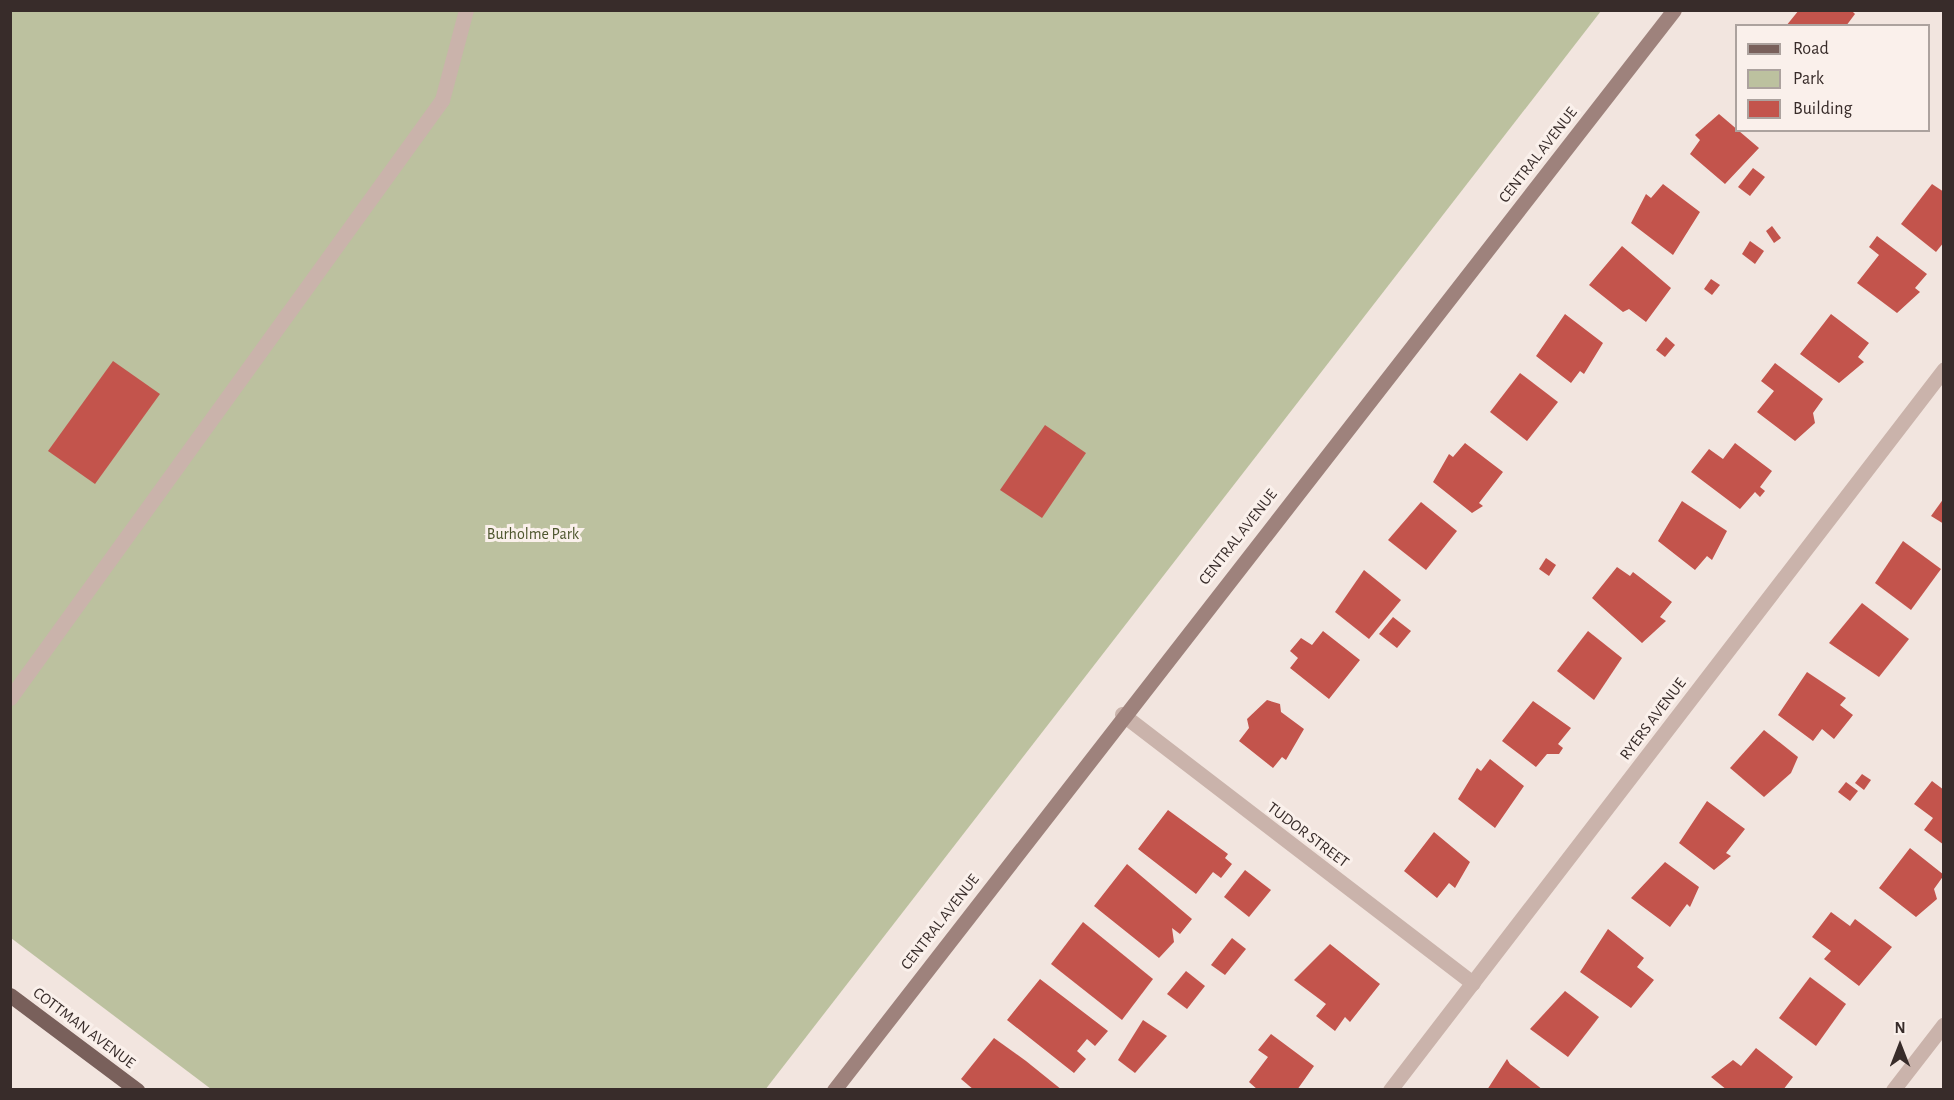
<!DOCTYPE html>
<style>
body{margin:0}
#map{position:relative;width:1954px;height:1100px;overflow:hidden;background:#f2e5df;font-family:"Alegreya Sans",sans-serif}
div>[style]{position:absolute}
.green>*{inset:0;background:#bcc19f}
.building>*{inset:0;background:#c3544c}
.service>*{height:15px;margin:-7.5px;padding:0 7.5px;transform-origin:7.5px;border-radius:7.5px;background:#cab3ab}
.minor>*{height:15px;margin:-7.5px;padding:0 7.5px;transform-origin:7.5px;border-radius:7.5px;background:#cab3ab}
.secondary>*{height:15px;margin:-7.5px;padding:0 7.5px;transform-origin:7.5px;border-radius:7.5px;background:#9e827c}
.primary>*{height:15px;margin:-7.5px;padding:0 7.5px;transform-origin:7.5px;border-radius:7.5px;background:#79605b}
span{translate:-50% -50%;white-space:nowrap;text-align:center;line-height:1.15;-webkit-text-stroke:6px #faf0eb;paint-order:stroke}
.street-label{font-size:16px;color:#382c2a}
.park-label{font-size:16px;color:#4e562e}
.frame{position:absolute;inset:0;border:12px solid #382c2a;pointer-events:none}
.legend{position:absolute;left:1735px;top:24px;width:195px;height:108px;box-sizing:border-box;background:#faf0eb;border:2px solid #aca29e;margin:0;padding:8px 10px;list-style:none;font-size:18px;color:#382c2a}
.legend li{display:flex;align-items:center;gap:12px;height:30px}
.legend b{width:30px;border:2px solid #aca29e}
.north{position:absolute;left:1870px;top:1016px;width:60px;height:60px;-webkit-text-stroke:4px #faf0eb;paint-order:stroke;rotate:0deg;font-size:16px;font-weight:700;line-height:24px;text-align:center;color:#382c2a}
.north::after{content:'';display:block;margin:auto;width:21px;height:27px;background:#382c2a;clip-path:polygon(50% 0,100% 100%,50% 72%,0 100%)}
</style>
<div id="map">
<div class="green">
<div style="clip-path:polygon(10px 11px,1601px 11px,765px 1090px,211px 1089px,11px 938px)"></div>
</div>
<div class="building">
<div style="clip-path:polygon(1799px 10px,1851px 10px,1855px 14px,1846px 26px,1786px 26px)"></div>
<div style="clip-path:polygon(1719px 114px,1759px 148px,1725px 184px,1690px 154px,1700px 140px,1695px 135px)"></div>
<div style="clip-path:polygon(1753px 168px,1765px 177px,1750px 196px,1738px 187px)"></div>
<div style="clip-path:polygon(1663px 184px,1700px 212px,1673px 255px,1631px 223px,1646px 194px,1651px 198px)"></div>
<div style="clip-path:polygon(1932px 184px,1944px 192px,1944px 242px,1936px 252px,1901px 224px)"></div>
<div style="clip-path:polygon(1772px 226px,1781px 238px,1774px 243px,1766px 231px)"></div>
<div style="clip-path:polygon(1877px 236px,1927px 274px,1915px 288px,1920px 292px,1897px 313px,1857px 283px,1879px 255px,1869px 247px)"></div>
<div style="clip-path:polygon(1750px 241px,1764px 251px,1755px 264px,1742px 254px)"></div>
<div style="clip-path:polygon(1622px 246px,1671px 288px,1646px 322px,1629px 309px,1623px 312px,1589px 285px)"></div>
<div style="clip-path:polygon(1711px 279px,1720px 285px,1712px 295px,1704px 289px)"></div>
<div style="clip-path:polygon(1565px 314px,1603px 343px,1584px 374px,1580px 371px,1571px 383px,1536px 356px)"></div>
<div style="clip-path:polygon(1831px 314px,1869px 343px,1858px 357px,1864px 362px,1839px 383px,1800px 354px)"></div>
<div style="clip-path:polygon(1666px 337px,1675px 345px,1665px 357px,1656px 350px)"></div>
<div style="clip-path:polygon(113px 361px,160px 394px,95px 484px,48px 451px)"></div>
<div style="clip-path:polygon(1775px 363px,1823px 399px,1813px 413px,1815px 423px,1795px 441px,1757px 412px,1774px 391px,1761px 381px)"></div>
<div style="clip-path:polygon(1520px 373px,1558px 402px,1527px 441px,1490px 412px)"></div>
<div style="clip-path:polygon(1045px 425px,1086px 453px,1042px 518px,1000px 490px)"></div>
<div style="clip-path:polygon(1465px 443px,1503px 472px,1479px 503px,1483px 506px,1472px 513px,1433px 482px,1449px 454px,1453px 457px)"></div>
<div style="clip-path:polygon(1735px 443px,1772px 471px,1760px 487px,1765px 491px,1760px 497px,1755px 492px,1740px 509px,1691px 472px,1709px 449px,1723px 459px)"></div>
<div style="clip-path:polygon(1944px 498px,1944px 524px,1931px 516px)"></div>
<div style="clip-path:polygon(1682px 501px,1727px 531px,1712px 560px,1707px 556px,1695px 570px,1658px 541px)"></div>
<div style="clip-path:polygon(1421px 502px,1457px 531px,1426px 570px,1388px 540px)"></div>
<div style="clip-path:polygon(1903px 541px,1941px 569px,1911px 610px,1875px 583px)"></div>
<div style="clip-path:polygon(1546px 558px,1556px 565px,1549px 576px,1539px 569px)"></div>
<div style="clip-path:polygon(1617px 567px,1630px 576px,1633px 572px,1672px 602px,1660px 617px,1666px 621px,1642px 643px,1592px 598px)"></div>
<div style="clip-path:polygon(1364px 570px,1401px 600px,1369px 639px,1335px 612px)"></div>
<div style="clip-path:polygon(1862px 603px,1909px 639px,1879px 677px,1829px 643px)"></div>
<div style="clip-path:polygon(1393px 617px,1411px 631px,1397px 648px,1379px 634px)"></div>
<div style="clip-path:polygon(1323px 631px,1360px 660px,1329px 699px,1290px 668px,1298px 658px,1290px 651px,1301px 638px,1312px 645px)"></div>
<div style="clip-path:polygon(1588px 631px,1622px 658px,1594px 700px,1557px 671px)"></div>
<div style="clip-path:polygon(1807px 672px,1846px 698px,1840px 705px,1853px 715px,1834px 739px,1822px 729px,1813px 741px,1778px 715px)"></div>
<div style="clip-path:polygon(1267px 700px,1280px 704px,1281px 712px,1304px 729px,1286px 760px,1282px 757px,1273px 768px,1239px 741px,1249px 728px,1247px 719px)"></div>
<div style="clip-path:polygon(1533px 701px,1571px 728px,1558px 744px,1563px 748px,1559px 754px,1547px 754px,1536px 767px,1502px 741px)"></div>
<div style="clip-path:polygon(1764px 730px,1798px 757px,1791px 773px,1764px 797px,1730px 768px)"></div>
<div style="clip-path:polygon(1490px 759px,1524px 786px,1495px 828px,1458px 799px,1477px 768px,1481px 771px)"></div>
<div style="clip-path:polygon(1862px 774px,1871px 780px,1864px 790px,1855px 783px)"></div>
<div style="clip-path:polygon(1932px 781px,1944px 790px,1944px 845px,1924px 830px,1933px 818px,1914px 804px)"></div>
<div style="clip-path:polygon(1846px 782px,1858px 791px,1850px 801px,1838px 792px)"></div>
<div style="clip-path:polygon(1707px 801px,1745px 829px,1726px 853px,1731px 856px,1714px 870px,1679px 843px)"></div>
<div style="clip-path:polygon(1168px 810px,1228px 854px,1225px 858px,1232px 864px,1221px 878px,1213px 872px,1196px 894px,1138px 849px)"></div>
<div style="clip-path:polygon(1434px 832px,1470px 862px,1455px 888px,1449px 883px,1437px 898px,1404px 871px)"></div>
<div style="clip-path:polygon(1910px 848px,1944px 875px,1934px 889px,1937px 899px,1916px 917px,1879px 888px)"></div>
<div style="clip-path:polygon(1665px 862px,1699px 887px,1690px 907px,1687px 904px,1670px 927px,1631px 898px)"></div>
<div style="clip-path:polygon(1127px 864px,1192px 919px,1180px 934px,1172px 928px,1174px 942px,1159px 958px,1094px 906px)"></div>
<div style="clip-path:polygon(1245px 870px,1271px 890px,1249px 917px,1224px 897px)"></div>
<div style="clip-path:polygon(1831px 912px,1850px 926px,1855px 919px,1892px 947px,1859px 986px,1824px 959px,1831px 951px,1812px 937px)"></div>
<div style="clip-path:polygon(1083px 922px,1153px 979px,1122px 1020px,1051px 964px)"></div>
<div style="clip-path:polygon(1608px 929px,1644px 958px,1637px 967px,1654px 980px,1631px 1008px,1580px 972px)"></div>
<div style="clip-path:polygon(1232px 938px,1246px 949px,1225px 975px,1211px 965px)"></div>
<div style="clip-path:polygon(1330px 944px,1380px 984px,1350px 1022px,1345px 1017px,1335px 1031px,1316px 1016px,1326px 1004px,1294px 980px)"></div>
<div style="clip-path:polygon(1186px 971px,1205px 986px,1187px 1009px,1167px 994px)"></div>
<div style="clip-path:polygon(1810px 977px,1846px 1004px,1816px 1046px,1779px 1018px)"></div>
<div style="clip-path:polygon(1040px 979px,1108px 1031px,1095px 1046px,1087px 1039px,1077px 1051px,1086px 1059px,1074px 1073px,1007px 1020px)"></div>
<div style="clip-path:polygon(1565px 991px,1599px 1017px,1568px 1057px,1530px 1029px)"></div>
<div style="clip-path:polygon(1143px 1020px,1167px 1036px,1135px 1073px,1118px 1060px)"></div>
<div style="clip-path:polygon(1271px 1034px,1314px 1066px,1297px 1090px,1258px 1090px,1249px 1082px,1268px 1057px,1258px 1050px)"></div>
<div style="clip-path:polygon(994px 1038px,1026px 1061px,1062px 1090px,974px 1090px,961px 1079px)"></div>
<div style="clip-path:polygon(1756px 1048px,1793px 1077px,1783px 1090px,1727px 1090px,1711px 1077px,1733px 1060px,1741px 1066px)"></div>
<div style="clip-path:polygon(1507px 1059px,1510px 1064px,1543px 1090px,1487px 1090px)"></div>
</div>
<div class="service">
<div style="left:10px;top:698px;width:738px;rotate:-54.16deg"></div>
<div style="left:442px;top:100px;width:93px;rotate:-75.1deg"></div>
</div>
<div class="minor">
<div style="left:1122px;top:714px;width:442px;rotate:37.5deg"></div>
<div style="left:1390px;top:1090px;width:909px;rotate:-52.46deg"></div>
<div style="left:1893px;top:1090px;width:83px;rotate:-52.3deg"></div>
</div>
<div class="secondary">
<div style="left:834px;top:1090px;width:1368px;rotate:-52.13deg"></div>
</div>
<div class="primary">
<div style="left:10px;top:995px;width:159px;rotate:36.8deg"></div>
</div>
<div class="street-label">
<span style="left:1538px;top:155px;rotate:-52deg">CENTRAL AVENUE</span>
<span style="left:1238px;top:537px;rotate:-52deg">CENTRAL AVENUE</span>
<span style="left:1653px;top:719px;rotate:-53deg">RYERS AVENUE</span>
<span style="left:1308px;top:835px;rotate:37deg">TUDOR STREET</span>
<span style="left:940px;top:922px;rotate:-52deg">CENTRAL AVENUE</span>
<span style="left:84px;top:1028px;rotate:37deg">COTTMAN AVENUE</span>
</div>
<div class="park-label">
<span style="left:533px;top:534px">Burholme Park</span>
</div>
<div class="frame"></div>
<ul class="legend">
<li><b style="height:8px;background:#79605b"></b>Road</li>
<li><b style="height:16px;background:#bcc19f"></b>Park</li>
<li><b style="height:16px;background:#c3544c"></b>Building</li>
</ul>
<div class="north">N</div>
</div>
